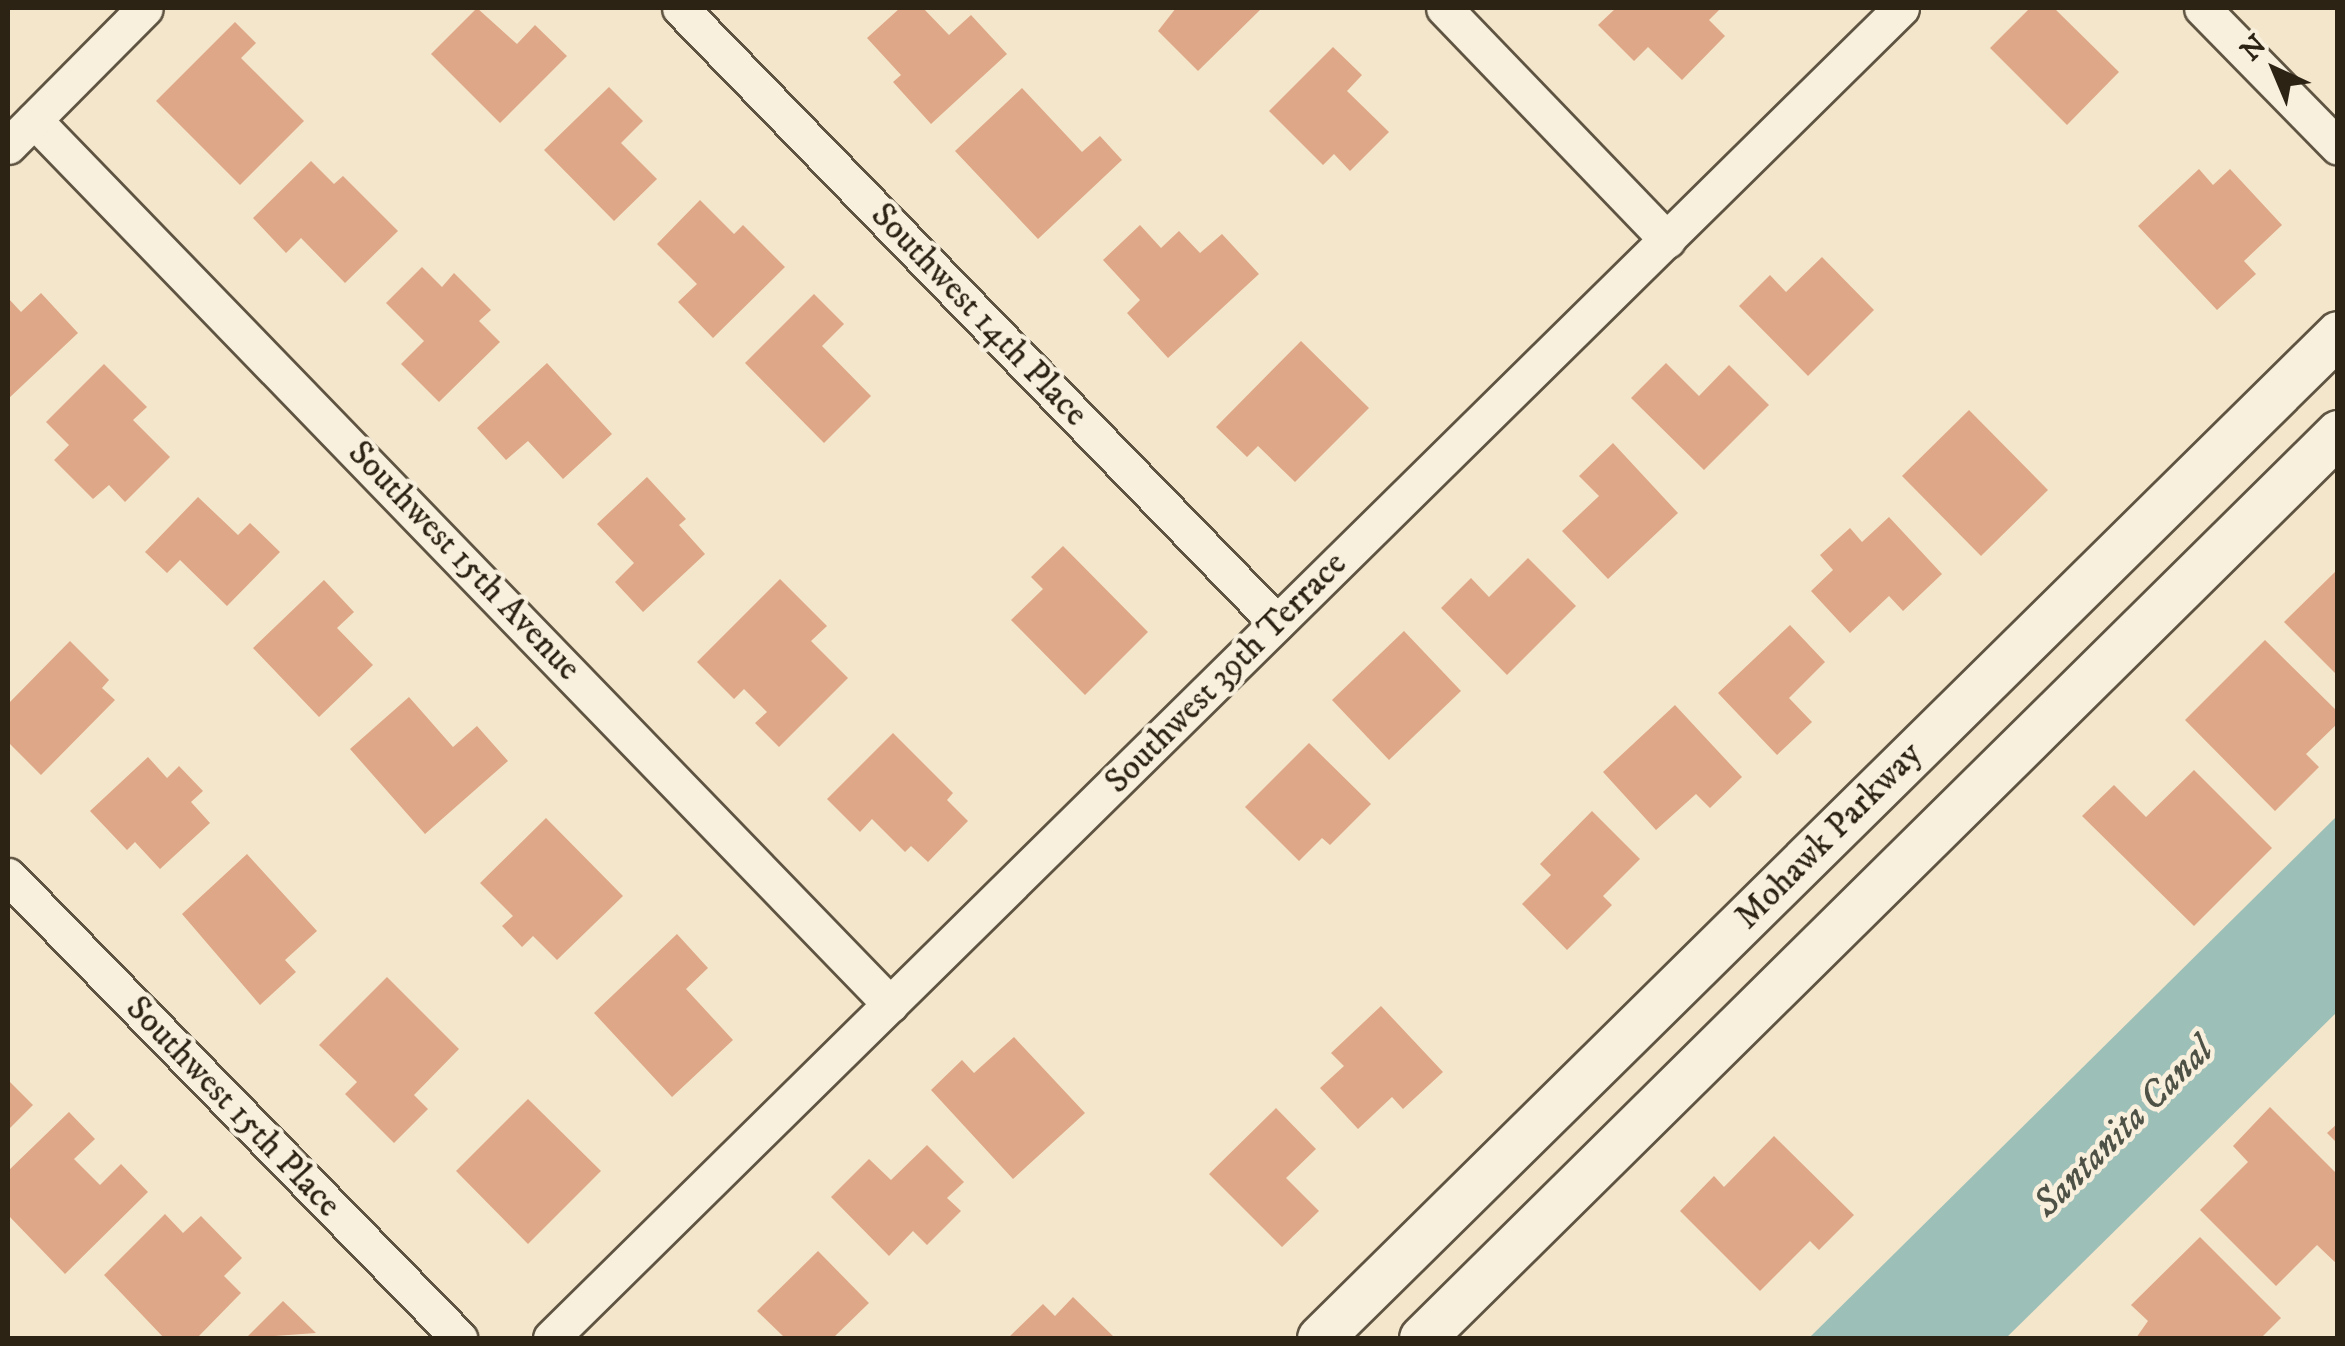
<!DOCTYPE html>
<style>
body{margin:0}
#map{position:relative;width:2345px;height:1346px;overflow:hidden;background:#f4e6cb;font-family:"IM FELL DW Pica",serif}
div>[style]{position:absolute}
.water>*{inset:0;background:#9cbfb8}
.building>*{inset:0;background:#dea787}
.roads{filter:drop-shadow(2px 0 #5f5442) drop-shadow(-2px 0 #5f5442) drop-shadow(0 2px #5f5442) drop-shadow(0 -2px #5f5442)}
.minor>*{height:35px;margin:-17.5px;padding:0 17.5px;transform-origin:17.5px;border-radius:17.5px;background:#f8efdd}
.tertiary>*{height:45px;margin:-22.5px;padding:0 22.5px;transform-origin:22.5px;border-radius:22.5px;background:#f8efdd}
span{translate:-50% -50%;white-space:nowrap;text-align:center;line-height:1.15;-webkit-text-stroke:9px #f8efdd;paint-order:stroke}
.street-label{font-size:35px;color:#2d2315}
.water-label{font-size:38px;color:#4e5246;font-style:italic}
.frame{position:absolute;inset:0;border:10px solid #2d2315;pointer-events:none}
.north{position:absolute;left:2225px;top:20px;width:100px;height:100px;-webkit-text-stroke:8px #f8efdd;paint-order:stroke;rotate:316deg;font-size:28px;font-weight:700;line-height:40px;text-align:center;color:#2d2315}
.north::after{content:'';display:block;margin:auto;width:35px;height:45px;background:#2d2315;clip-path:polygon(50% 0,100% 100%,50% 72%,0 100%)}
</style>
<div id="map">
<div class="water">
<div style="clip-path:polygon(2337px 816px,2337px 1012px,2006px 1338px,1809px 1338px)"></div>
</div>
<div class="building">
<div style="clip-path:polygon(477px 8px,517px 44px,535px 25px,567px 56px,500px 123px,431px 54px)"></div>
<div style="clip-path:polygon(900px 8px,923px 8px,949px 35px,971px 15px,1007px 54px,931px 124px,893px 82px,901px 75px,867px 38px)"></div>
<div style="clip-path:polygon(1176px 8px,1262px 8px,1198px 71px,1158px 31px)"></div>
<div style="clip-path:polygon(1616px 8px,1721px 8px,1709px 20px,1725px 36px,1682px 80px,1648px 47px,1634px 61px,1598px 25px)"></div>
<div style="clip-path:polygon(2030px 8px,2054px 8px,2119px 72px,2067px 125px,1990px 48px)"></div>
<div style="clip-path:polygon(235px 22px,256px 43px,241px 58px,304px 121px,240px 185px,156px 101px)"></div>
<div style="clip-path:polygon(1333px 47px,1362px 75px,1347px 91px,1389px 132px,1350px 171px,1334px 154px,1323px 165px,1269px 111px)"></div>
<div style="clip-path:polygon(609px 87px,643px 121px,621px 143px,657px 179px,614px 221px,544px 150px)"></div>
<div style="clip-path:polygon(1022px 88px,1082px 152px,1100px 136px,1122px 160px,1038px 239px,955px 151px)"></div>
<div style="clip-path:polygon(311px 161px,334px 184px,343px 176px,398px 231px,345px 283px,301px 238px,286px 253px,253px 218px)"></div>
<div style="clip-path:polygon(2199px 169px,2213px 185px,2230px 169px,2282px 225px,2244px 261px,2256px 274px,2217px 310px,2138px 226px)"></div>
<div style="clip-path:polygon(700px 200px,734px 234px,743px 225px,785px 267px,713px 338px,678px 302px,697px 284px,657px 244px)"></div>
<div style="clip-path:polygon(1140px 225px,1161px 248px,1179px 231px,1200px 253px,1222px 234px,1259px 274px,1168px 358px,1127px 313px,1140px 300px,1103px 260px)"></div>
<div style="clip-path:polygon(1822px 257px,1874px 310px,1808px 376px,1739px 306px,1770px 275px,1786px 292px)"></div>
<div style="clip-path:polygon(422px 267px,442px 287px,454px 273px,491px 310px,479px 321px,500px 342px,439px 402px,401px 364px,424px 341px,386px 303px)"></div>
<div style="clip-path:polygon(41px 293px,78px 333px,8px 399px,8px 298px,21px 312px)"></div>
<div style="clip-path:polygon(814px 294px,844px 324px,822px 346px,871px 396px,824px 443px,745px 363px)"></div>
<div style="clip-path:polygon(1301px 341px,1369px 408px,1295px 482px,1258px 446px,1247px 457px,1216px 427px)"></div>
<div style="clip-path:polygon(547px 363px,612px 434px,563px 479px,528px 441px,506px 460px,477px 428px)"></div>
<div style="clip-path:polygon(1666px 363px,1699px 396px,1729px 365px,1769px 405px,1704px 470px,1631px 398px)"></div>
<div style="clip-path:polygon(104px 364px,147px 407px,133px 420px,170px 457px,125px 502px,109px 485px,93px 499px,54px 460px,69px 445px,46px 422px)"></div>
<div style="clip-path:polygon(1969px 410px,2048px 490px,1981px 556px,1902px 476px)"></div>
<div style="clip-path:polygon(1613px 443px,1678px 513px,1608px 579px,1562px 531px,1599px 496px,1579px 476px)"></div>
<div style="clip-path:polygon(647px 477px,686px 519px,679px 525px,705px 554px,643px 612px,615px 582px,634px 563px,597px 524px)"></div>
<div style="clip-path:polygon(198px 497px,238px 535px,250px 523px,280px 552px,227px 606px,180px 560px,167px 573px,145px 552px)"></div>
<div style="clip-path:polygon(1889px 517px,1942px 574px,1903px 611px,1889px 596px,1850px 633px,1811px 591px,1833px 570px,1820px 555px,1850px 528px,1862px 542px)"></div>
<div style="clip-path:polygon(1063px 546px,1148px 632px,1085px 695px,1011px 620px,1043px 589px,1031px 577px)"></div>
<div style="clip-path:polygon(1528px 558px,1576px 606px,1507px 675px,1441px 608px,1471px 578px,1489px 597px)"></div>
<div style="clip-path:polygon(2338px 569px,2338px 676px,2284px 622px)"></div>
<div style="clip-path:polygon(780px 579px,827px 626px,811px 641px,848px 678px,779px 747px,755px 723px,767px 712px,744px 689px,734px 699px,697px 662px)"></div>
<div style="clip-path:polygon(324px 580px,354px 612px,337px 628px,373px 665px,319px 717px,253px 648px)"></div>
<div style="clip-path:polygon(1790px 625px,1825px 662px,1789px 698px,1812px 722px,1777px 755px,1718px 693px)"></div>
<div style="clip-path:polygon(1404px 631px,1461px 691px,1389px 760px,1332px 700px)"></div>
<div style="clip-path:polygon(2265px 640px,2338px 712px,2338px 723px,2306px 754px,2319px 767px,2275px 811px,2185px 720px)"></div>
<div style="clip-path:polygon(70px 641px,109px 680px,102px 688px,115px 700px,41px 775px,8px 742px,8px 704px)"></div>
<div style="clip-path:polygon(409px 697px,453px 747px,477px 726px,508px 761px,425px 834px,350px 749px)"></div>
<div style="clip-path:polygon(1675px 705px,1742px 777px,1710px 808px,1696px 794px,1656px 830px,1603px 772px)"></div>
<div style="clip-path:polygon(893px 733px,953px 793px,947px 800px,968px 821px,928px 862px,911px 846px,905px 852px,872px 819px,860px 832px,827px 799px)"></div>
<div style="clip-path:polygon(1309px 743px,1371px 804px,1330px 845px,1322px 838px,1299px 861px,1245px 807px)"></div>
<div style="clip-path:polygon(148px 757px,167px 778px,179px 766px,203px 791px,191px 802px,210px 823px,160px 869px,135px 842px,127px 850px,90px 811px)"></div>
<div style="clip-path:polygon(2194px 770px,2272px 848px,2194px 926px,2082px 816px,2114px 785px,2146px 817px)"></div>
<div style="clip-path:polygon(1592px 811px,1640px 859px,1603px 896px,1612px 905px,1567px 950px,1522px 904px,1551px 875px,1540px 864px)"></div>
<div style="clip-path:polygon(546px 818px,623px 896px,557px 960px,533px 936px,522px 947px,502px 926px,513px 916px,480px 883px)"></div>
<div style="clip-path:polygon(247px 854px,317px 931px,285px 960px,296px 972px,260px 1005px,182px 914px)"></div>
<div style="clip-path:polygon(677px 934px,708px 968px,686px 989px,733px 1040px,672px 1097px,594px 1013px)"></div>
<div style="clip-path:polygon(387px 977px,459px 1049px,414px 1095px,428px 1109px,394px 1143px,345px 1094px,357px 1082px,319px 1045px)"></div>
<div style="clip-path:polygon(1381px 1006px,1443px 1072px,1403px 1109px,1392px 1097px,1358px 1129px,1320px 1088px,1344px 1066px,1331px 1053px)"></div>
<div style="clip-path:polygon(1014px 1037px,1085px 1113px,1013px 1179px,931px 1090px,962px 1060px,974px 1073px)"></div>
<div style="clip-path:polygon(8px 1080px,33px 1105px,8px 1130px)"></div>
<div style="clip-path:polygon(528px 1099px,601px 1171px,528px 1244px,456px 1171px)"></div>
<div style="clip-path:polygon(2270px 1107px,2338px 1175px,2338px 1265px,2317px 1245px,2276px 1286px,2200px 1210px,2248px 1162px,2233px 1146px)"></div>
<div style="clip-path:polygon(1276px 1108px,1316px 1149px,1286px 1178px,1319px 1211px,1282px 1247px,1209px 1174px)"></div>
<div style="clip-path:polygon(69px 1112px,95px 1139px,74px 1159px,100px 1185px,121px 1164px,148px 1192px,65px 1274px,8px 1215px,8px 1171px)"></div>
<div style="clip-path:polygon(2338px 1123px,2338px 1144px,2327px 1133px)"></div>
<div style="clip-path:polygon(1774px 1136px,1854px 1215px,1819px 1250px,1810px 1241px,1760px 1291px,1680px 1211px,1714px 1176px,1724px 1187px)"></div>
<div style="clip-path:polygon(927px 1145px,964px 1182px,947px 1198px,961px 1211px,927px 1245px,913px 1231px,889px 1256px,831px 1197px,869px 1159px,891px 1180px)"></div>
<div style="clip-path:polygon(165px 1214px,183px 1233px,201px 1216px,242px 1258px,224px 1276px,241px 1293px,197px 1338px,164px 1338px,104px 1275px)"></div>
<div style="clip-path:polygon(2200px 1237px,2281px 1318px,2261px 1338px,2136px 1338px,2148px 1321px,2131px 1305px)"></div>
<div style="clip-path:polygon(818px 1251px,869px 1303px,833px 1338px,785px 1338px,757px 1311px)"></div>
<div style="clip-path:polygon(1073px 1297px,1115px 1338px,1008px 1338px,1043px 1304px,1055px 1316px)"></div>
<div style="clip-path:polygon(283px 1301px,316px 1333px,246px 1338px)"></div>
</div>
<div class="roads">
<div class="minor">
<div style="left:680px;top:8px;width:857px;rotate:45.85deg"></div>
<div style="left:1444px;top:8px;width:322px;rotate:46.1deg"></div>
<div style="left:2202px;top:8px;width:194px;rotate:45.6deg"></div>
<div style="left:34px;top:120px;width:1231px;rotate:45.92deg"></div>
<div style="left:8px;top:146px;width:194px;rotate:-45.2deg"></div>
<div style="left:8px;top:876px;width:646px;rotate:45.69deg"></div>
<div style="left:551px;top:1338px;width:1895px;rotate:-44.57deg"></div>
</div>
<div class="tertiary">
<div style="left:1320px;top:1338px;width:1430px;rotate:-44.6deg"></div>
<div style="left:1422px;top:1338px;width:1288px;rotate:-44.65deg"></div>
</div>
</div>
<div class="street-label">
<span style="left:979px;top:315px;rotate:46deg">Southwest 14th Place</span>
<span style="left:464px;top:561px;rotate:46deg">Southwest 15th Avenue</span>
<span style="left:1226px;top:673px;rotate:-45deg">Southwest 39th Terrace</span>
<span style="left:1829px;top:836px;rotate:-45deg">Mohawk Parkway</span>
<span style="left:233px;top:1107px;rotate:46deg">Southwest 15th Place</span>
</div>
<div class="water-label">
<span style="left:2124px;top:1128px;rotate:-45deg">Santanita Canal</span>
</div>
<div class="frame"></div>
<div class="north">N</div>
</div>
